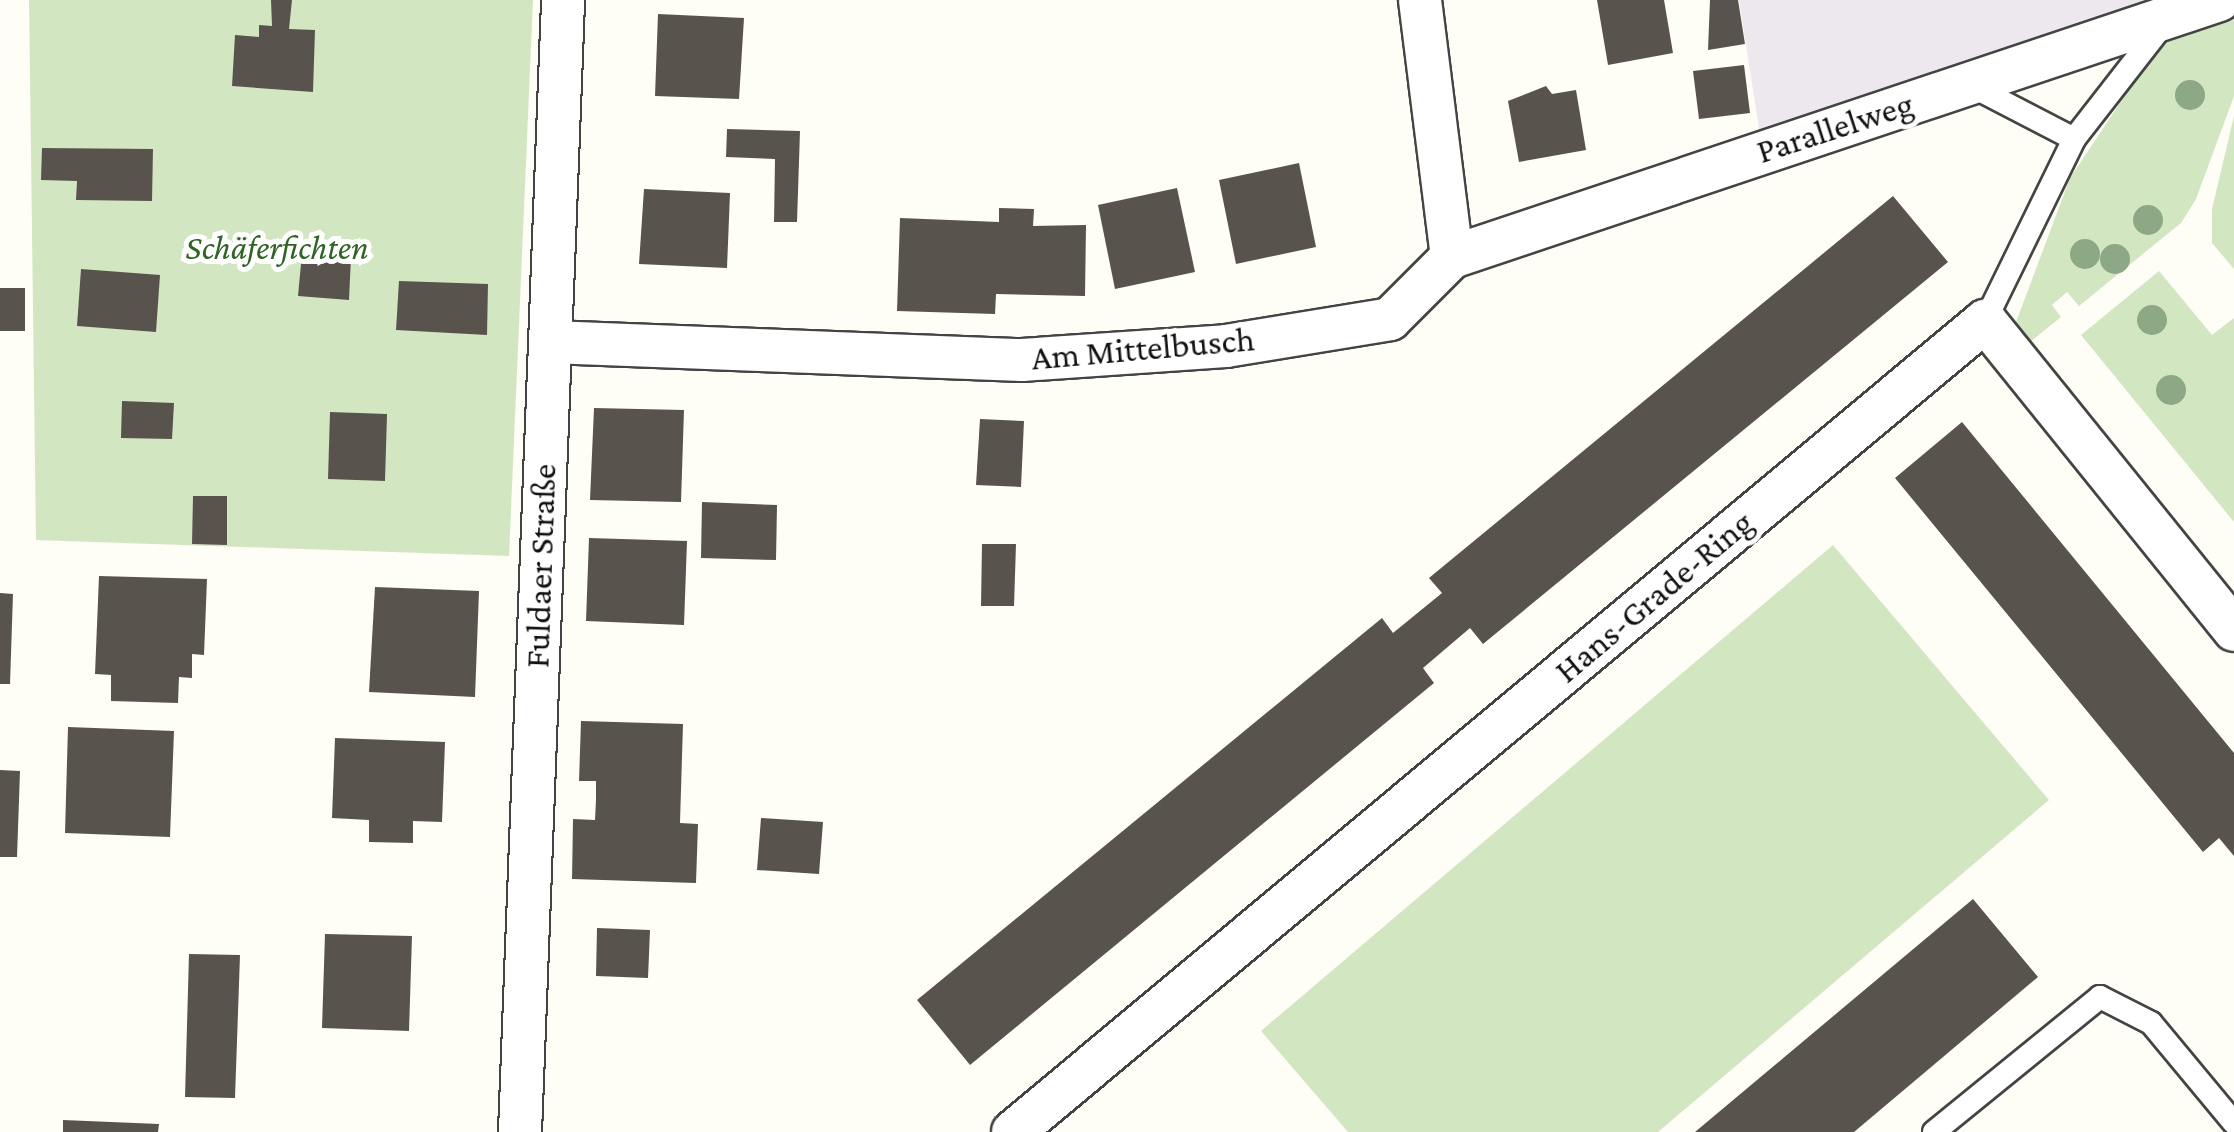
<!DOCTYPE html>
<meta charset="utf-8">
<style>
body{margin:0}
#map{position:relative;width:2234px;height:1132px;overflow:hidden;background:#fefdf6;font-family:"Crimson Pro",serif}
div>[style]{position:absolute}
.industrial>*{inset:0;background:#ede7ee}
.green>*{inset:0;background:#d3e6c2}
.building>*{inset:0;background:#59534e}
.roads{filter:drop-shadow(2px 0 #444) drop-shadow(-2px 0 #444) drop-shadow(0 2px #444) drop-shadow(0 -2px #444)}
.lane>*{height:22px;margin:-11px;padding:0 11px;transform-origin:11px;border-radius:11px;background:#fff}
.street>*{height:42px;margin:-21px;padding:0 21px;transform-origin:21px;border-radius:21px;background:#fff}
.trees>*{width:30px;height:30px;margin:-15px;border-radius:50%;background:#8da884}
span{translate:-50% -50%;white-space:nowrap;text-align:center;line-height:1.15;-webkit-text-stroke:10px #fff;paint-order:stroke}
.street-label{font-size:35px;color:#111}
.park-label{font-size:35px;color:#316327;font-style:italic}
</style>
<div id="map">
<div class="industrial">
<div style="clip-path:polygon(1739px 0,2166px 0,1760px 135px)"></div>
</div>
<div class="green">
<div style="clip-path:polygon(29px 0,533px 0,509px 556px,36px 540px)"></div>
<div style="clip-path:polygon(2234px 20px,2234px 96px,2196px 199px,2181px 223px,2079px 306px,2067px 292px,2052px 305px,2061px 317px,2030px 342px,2015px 325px,2070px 178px,2160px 43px)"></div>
<div style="clip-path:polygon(2234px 116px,2234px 269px,2212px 243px,2212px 209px)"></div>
<div style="clip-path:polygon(2159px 271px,2212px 335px,2234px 318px,2234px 522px,2081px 335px)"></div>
<div style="clip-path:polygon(1833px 545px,2049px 800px,1658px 1132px,1348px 1132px,1261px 1031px)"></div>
</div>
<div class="building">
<div style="clip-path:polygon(271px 0,292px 0,289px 29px,315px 30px,313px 92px,232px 86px,235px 35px,259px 37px,259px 25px,272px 26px)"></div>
<div style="clip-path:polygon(1597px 0,1664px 0,1673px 53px,1608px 65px)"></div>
<div style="clip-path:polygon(1710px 0,1738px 0,1745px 44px,1708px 50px)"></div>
<div style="clip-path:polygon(658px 14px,744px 18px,739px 99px,655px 96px)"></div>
<div style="clip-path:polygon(1744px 65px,1750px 113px,1699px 119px,1693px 71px)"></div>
<div style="clip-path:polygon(1546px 86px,1552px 94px,1576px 90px,1586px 150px,1519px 162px,1508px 101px)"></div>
<div style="clip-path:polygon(727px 129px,800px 131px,797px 222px,774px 222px,775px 159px,726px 157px)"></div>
<div style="clip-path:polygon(42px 148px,153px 149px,152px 201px,76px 200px,77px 181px,41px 180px)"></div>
<div style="clip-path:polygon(1299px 163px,1316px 247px,1236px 264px,1219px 180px)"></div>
<div style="clip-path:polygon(1177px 188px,1195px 272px,1115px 289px,1098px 205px)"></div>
<div style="clip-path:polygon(644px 189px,730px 193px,727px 268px,639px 264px)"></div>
<div style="clip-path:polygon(1893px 196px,1948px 262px,1483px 644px,1470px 628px,1423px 668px,1434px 683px,970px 1065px,917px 1000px,1382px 618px,1393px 633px,1442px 593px,1429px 578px)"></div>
<div style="clip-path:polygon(999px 208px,1034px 209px,1033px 226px,1086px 225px,1085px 296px,996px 294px,995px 314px,897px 311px,900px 218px,999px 222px)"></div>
<div style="clip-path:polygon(302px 253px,351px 257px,349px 300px,298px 296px)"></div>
<div style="clip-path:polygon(81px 269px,160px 275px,156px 332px,77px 326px)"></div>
<div style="clip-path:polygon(399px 281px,488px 284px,487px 335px,396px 330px)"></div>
<div style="clip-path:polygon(0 288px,25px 288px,25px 331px,0 331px)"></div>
<div style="clip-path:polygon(122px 401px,174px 403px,172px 439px,121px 438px)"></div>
<div style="clip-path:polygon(594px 408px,684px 410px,681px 502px,590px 500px)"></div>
<div style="clip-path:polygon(330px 412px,387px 414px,385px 481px,328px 479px)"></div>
<div style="clip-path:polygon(980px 419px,1024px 421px,1021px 487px,976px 485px)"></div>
<div style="clip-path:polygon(1962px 422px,2234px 753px,2234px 856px,2219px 838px,2203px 852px,1895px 478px)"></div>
<div style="clip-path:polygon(193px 496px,227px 496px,227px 545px,192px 544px)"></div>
<div style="clip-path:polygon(702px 502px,777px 505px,776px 560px,701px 558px)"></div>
<div style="clip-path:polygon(589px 538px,687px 541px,684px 625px,586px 621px)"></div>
<div style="clip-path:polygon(982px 544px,1016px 544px,1014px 606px,981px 606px)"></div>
<div style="clip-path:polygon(99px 576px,207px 579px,204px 655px,192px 654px,192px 678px,179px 677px,178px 703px,111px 701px,111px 675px,95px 674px)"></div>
<div style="clip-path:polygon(375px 587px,479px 591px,475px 697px,369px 692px)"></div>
<div style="clip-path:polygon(0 593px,13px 594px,10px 684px,0 684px)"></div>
<div style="clip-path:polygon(581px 721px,683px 724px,680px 823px,698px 824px,696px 883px,572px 879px,573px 819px,595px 820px,596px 800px,596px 781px,579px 781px)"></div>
<div style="clip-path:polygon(68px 727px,174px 731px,170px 837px,65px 833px)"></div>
<div style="clip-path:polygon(335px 738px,445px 742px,442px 822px,413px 821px,413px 843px,369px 842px,369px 820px,332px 818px)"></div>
<div style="clip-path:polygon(0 770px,20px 771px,17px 857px,0 857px)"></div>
<div style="clip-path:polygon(761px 818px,823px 822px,819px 874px,757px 870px)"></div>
<div style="clip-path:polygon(1973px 899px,2038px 977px,1854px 1132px,1695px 1132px)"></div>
<div style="clip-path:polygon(597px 928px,650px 930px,648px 978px,596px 976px)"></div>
<div style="clip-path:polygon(325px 934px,412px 936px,409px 1031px,322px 1028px)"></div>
<div style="clip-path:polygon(189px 954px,240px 955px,235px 1098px,185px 1097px)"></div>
<div style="clip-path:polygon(63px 1120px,159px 1124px,158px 1132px,63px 1132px)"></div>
</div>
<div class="roads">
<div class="lane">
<div style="left:1968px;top:84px;width:119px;rotate:27.4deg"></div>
<div style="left:1985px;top:321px;width:203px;rotate:-63.9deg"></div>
<div style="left:2074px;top:139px;width:143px;rotate:-52.1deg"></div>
<div style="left:1934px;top:1132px;width:214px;rotate:-39.1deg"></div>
<div style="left:2100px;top:997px;width:57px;rotate:27deg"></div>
<div style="left:2151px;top:1023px;width:130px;rotate:50.3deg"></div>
</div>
<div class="street">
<div style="left:1452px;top:257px;width:809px;rotate:-18.52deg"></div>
<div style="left:550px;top:342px;width:472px;rotate:2.2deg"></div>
<div style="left:1022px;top:360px;width:204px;rotate:-3.9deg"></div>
<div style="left:1226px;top:346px;width:166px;rotate:-9.3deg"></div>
<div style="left:1390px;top:319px;width:88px;rotate:-45deg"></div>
<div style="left:1452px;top:257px;width:259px;rotate:-97.1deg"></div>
<div style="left:520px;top:1132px;width:1133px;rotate:-87.82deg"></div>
<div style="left:1013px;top:1132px;width:1266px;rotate:-39.84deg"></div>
<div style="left:1985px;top:321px;width:397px;rotate:51.1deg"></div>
</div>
</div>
<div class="trees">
<div style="left:2190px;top:95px"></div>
<div style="left:2148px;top:220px"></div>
<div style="left:2085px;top:254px"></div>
<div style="left:2115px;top:259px"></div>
<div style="left:2152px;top:320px"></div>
<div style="left:2171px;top:390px"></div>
</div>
<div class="street-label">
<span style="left:1835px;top:128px;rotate:-18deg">Parallelweg</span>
<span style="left:1143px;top:349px;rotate:-5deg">Am Mittelbusch</span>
<span style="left:541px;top:566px;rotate:-88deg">Fuldaer Straße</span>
<span style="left:1654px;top:597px;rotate:-40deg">Hans-Grade-Ring</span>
</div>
<div class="park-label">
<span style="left:277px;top:248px">Schäferfichten</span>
</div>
</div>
